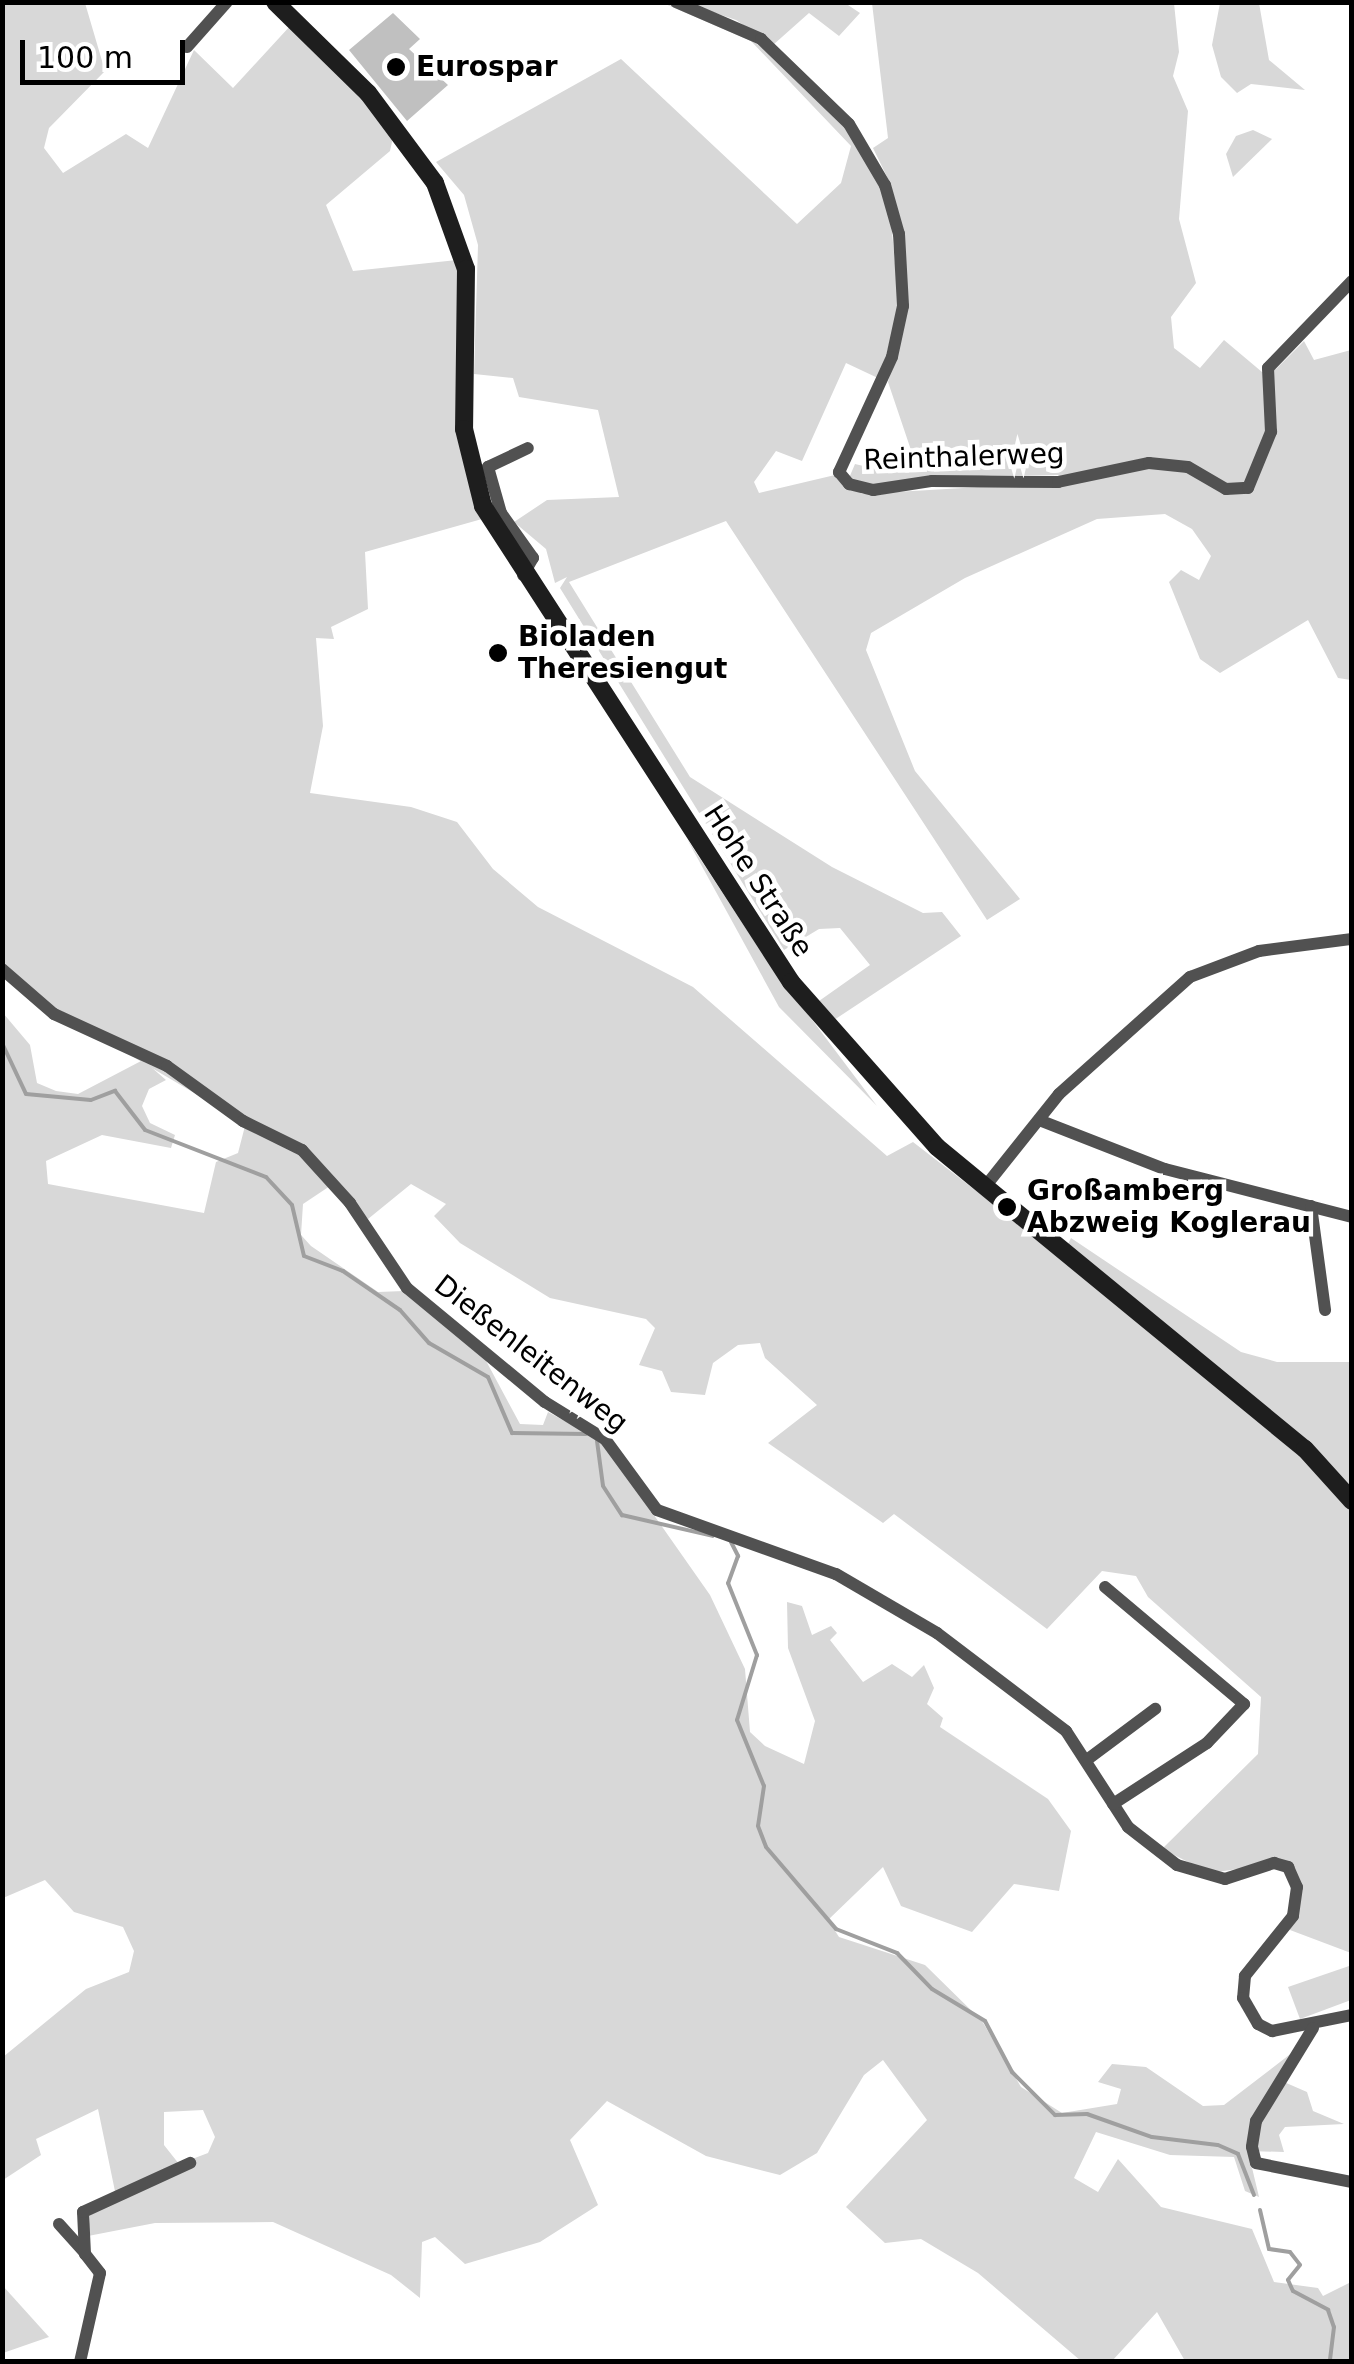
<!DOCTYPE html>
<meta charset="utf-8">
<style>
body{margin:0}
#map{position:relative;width:1354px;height:2364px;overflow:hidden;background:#fff;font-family:"DejaVu Sans",sans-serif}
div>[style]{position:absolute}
.green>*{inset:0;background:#d8d8d8}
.stream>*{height:4px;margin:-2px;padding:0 2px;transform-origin:2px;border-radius:2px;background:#9f9f9f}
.building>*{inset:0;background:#c0c0c0}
.street>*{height:12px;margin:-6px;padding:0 6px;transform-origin:6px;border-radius:6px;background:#515151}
.secondary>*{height:18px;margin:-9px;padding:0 9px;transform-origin:9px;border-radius:9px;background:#1e1e1e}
.dots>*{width:28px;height:28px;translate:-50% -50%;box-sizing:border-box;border:5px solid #fff;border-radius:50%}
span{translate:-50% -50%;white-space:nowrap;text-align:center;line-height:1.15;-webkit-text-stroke:9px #fff;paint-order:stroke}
.poi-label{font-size:28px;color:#000;font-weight:700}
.left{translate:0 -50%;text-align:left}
.street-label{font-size:28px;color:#000}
.frame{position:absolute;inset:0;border:5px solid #000;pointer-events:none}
.scale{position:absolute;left:20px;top:40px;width:165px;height:45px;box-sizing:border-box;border:5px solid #000;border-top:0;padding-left:12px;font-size:30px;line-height:35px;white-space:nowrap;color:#000;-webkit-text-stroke:8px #fff;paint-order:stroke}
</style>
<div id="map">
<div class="green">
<div style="clip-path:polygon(2px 3px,85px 3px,105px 71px,49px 128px,44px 148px,63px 173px,126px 134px,148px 148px,194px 50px,233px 88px,291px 25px,394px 133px,390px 151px,326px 205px,353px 271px,457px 260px,458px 438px,482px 519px,365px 552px,368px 609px,331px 627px,334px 639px,316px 638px,323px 726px,310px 793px,411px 807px,457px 822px,493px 869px,538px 907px,693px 987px,887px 1156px,913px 1142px,1037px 1238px,1067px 1246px,1071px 1238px,1241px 1352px,1277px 1362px,1351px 1362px,1351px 1953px,1290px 1930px,1300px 1886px,1279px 1863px,1210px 1873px,1162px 1849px,1258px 1754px,1261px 1697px,1148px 1597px,1136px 1576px,1102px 1571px,1047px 1629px,894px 1514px,883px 1523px,768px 1443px,817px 1405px,765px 1358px,760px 1343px,738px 1345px,713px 1363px,705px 1395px,671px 1392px,662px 1371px,639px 1365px,655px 1328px,646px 1319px,550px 1298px,460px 1243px,434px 1216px,446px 1204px,411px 1184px,368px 1219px,326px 1171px,57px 1012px,3px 964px)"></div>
<div style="clip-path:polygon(663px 3px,733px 25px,800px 78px,866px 152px,890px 211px,899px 306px,880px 379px,846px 363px,802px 461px,776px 451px,754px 482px,759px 493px,835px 475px,862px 494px,1063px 482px,1058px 475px,991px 475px,872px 487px,849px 478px,855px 464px,876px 469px,914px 459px,888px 382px,903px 327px,891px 185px,873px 148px,888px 138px,872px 3px,1174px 3px,1179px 52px,1173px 76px,1188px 111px,1179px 219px,1196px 283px,1171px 317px,1174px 348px,1200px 368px,1224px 340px,1262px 372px,1276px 369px,1304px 341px,1314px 360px,1351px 350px,1351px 680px,1338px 678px,1308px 620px,1220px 673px,1200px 659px,1169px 582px,1181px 570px,1199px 580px,1211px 556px,1192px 529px,1165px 514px,1097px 519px,965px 578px,871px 633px,866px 650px,915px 771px,1020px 899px,987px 920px,726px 521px,569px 582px,690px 777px,832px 867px,923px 913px,942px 912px,961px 936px,834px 1020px,819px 1001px,870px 965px,840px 928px,819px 929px,784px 950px,560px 588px,567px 577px,555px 583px,546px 549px,514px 522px,547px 500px,619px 497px,598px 410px,519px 397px,513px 378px,474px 374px,478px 245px,464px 195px,436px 162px,621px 59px,797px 224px,841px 183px,851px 146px,751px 41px)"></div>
<div style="clip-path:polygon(686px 3px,845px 3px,860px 13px,839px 36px,809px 13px,773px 45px,736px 20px)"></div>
<div style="clip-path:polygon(1220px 3px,1259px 3px,1269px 60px,1305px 90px,1251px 84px,1237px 93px,1221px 77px,1212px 45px)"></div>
<div style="clip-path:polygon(1253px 130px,1272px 139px,1233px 177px,1226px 154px,1236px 136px)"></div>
<div style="clip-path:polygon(687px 839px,764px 956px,877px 1106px,779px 1007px)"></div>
<div style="clip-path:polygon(evenodd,3px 1013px,30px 1045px,37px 1083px,56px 1091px,78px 1094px,143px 1060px,166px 1080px,149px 1089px,142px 1106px,150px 1123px,175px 1135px,171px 1148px,102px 1135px,46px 1161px,48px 1184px,204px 1213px,216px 1162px,238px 1153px,245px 1126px,287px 1144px,330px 1186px,303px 1204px,301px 1235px,311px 1246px,378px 1292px,404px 1291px,484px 1357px,520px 1424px,543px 1425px,548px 1412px,602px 1441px,710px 1595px,745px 1669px,750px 1732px,765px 1746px,804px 1764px,815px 1721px,788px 1648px,787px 1602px,802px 1606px,812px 1635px,831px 1626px,837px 1633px,830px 1640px,863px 1682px,892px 1664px,912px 1677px,924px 1665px,934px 1688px,927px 1704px,943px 1718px,940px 1727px,1048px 1799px,1071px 1831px,1059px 1891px,1014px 1884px,972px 1932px,901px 1906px,883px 1867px,828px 1920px,839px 1937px,925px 1965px,982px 2021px,1021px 2087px,1062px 2113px,1117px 2104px,1121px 2089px,1098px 2082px,1112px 2064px,1146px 2067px,1203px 2106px,1224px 2105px,1293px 2052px,1284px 2082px,1307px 2092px,1313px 2111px,1344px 2124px,1285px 2127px,1279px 2135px,1284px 2152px,1248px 2151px,1259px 2197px,1245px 2191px,1234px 2157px,1170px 2155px,1096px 2132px,1074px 2178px,1098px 2192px,1118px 2159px,1161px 2207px,1252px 2229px,1274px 2282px,1318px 2288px,1323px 2296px,1351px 2282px,1351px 2361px,1185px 2361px,1157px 2312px,1112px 2361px,1081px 2361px,978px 2273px,921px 2239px,885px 2243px,846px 2207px,927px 2120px,883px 2060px,864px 2075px,817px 2153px,780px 2175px,706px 2156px,607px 2101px,570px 2140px,598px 2205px,540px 2242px,465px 2264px,435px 2237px,422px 2242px,420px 2298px,391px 2275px,273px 2222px,155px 2223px,88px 2236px,90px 2213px,117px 2201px,98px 2109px,36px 2139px,41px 2155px,3px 2180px,3px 2057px,86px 1989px,129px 1972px,134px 1951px,123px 1927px,74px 1912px,45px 1880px,3px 1898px,3px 1013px,203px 2110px,215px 2137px,208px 2153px,179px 2164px,164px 2145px,164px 2112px,203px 2110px)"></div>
<div style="clip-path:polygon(1352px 1965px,1351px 2000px,1300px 2019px,1288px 1987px)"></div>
<div style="clip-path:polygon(3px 2286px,49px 2337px,3px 2353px)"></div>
</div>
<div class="stream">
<div style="left:2px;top:1043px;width:56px;rotate:64.8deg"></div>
<div style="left:26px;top:1094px;width:65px;rotate:5.3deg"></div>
<div style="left:91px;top:1100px;width:26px;rotate:-21deg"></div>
<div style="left:115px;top:1091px;width:49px;rotate:52.4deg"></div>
<div style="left:145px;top:1130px;width:130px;rotate:21.2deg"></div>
<div style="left:266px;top:1177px;width:38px;rotate:47deg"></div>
<div style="left:292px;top:1205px;width:52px;rotate:76.8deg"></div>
<div style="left:304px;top:1256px;width:42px;rotate:21deg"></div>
<div style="left:343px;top:1271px;width:69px;rotate:34.4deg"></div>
<div style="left:400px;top:1310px;width:44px;rotate:48.7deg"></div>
<div style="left:429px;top:1343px;width:68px;rotate:30deg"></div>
<div style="left:488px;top:1377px;width:61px;rotate:66.8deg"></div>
<div style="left:512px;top:1433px;width:74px;rotate:0.8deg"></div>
<div style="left:597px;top:1441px;width:45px;rotate:82.4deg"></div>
<div style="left:603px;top:1486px;width:35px;rotate:57deg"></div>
<div style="left:622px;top:1515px;width:93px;rotate:13deg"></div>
<div style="left:731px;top:1542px;width:16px;rotate:63deg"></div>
<div style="left:738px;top:1556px;width:29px;rotate:110deg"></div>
<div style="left:728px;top:1583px;width:78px;rotate:68.1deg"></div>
<div style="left:757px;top:1655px;width:68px;rotate:107.1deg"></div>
<div style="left:737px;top:1720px;width:71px;rotate:67.8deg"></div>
<div style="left:764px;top:1786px;width:40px;rotate:98.5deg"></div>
<div style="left:758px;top:1826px;width:22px;rotate:69deg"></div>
<div style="left:766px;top:1847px;width:108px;rotate:49.5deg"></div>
<div style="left:836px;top:1929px;width:66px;rotate:21.5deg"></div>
<div style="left:897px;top:1953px;width:50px;rotate:45.8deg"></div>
<div style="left:932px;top:1989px;width:62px;rotate:31.1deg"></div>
<div style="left:985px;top:2021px;width:58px;rotate:62.1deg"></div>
<div style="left:1012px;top:2072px;width:61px;rotate:45deg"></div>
<div style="left:1055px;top:2115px;width:32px;rotate:-2deg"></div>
<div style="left:1087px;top:2114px;width:69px;rotate:19.5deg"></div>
<div style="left:1152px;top:2137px;width:66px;rotate:6.9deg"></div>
<div style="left:1218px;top:2145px;width:22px;rotate:24deg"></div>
<div style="left:1238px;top:2154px;width:44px;rotate:68.7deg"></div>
<div style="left:1260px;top:2210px;width:40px;rotate:77deg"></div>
<div style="left:1269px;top:2249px;width:21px;rotate:8deg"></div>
<div style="left:1290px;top:2252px;width:16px;rotate:52deg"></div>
<div style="left:1300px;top:2265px;width:19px;rotate:129deg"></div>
<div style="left:1288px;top:2280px;width:12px;rotate:66deg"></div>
<div style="left:1293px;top:2291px;width:40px;rotate:28deg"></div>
<div style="left:1328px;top:2310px;width:18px;rotate:71deg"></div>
<div style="left:1334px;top:2327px;width:35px;rotate:97deg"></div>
</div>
<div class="building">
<div style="clip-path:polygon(393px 13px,420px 39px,409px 49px,448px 85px,407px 121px,349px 50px)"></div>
</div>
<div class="street">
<div style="left:676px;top:2px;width:93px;rotate:23.5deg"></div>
<div style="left:761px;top:39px;width:122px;rotate:44deg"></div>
<div style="left:849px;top:124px;width:71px;rotate:59.5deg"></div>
<div style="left:885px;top:185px;width:51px;rotate:74.1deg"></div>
<div style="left:899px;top:234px;width:72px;rotate:86.8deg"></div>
<div style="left:903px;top:306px;width:52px;rotate:102.2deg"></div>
<div style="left:892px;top:357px;width:127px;rotate:114.7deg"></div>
<div style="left:839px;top:472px;width:16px;rotate:50deg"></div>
<div style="left:849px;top:484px;width:25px;rotate:14deg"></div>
<div style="left:873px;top:490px;width:60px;rotate:-8.7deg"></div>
<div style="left:932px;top:481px;width:126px;rotate:0.5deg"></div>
<div style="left:1058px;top:482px;width:93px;rotate:-11.8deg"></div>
<div style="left:1149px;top:463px;width:39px;rotate:6deg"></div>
<div style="left:1188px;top:467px;width:44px;rotate:30.1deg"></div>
<div style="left:1226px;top:489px;width:22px;rotate:-3deg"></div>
<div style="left:1248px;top:488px;width:61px;rotate:-67.7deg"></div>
<div style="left:1271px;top:432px;width:64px;rotate:-92.7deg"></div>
<div style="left:1268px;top:368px;width:121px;rotate:-46deg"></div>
<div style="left:187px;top:47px;width:60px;rotate:-48.4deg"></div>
<div style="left:523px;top:575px;width:20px;rotate:-60deg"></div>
<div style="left:533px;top:558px;width:55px;rotate:-125.4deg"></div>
<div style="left:501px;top:513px;width:48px;rotate:-105.8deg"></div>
<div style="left:488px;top:467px;width:44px;rotate:-25.4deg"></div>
<div style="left:2px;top:969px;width:69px;rotate:40.9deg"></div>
<div style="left:54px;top:1014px;width:124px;rotate:24.7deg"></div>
<div style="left:167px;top:1066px;width:94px;rotate:35.9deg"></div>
<div style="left:243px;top:1121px;width:66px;rotate:26.2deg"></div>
<div style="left:302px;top:1150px;width:72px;rotate:47.8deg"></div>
<div style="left:350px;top:1203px;width:102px;rotate:56.2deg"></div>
<div style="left:407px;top:1288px;width:179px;rotate:39.6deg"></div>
<div style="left:545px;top:1402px;width:70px;rotate:31.7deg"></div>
<div style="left:605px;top:1439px;width:88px;rotate:53.8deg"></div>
<div style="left:657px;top:1510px;width:190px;rotate:19.7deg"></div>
<div style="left:836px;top:1574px;width:117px;rotate:30.3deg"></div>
<div style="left:937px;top:1633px;width:162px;rotate:37.2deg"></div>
<div style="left:1066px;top:1731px;width:114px;rotate:57.1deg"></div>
<div style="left:1128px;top:1827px;width:62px;rotate:37.8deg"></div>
<div style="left:1177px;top:1865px;width:50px;rotate:16.3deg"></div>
<div style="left:1225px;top:1879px;width:52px;rotate:-18.1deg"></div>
<div style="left:1274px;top:1863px;width:15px;rotate:16deg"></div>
<div style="left:1288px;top:1867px;width:22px;rotate:66deg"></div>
<div style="left:1297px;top:1887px;width:29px;rotate:98deg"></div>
<div style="left:1293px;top:1916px;width:77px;rotate:128.7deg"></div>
<div style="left:1245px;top:1976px;width:22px;rotate:95deg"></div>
<div style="left:1243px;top:1998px;width:30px;rotate:60deg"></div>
<div style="left:1258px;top:2024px;width:16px;rotate:27deg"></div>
<div style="left:1272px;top:2031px;width:82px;rotate:-11.3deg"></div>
<div style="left:1039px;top:1120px;width:135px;rotate:21.3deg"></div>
<div style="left:1165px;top:1169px;width:193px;rotate:14.4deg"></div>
<div style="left:984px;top:1188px;width:120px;rotate:-51.4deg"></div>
<div style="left:1059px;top:1094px;width:176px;rotate:-41.8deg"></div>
<div style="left:1190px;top:977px;width:74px;rotate:-20.6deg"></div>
<div style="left:1259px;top:951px;width:94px;rotate:-7.4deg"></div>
<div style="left:1311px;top:1206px;width:105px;rotate:82.3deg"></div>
<div style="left:1105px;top:1587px;width:182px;rotate:40.1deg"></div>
<div style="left:1244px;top:1704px;width:54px;rotate:133.5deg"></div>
<div style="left:1207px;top:1743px;width:112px;rotate:147deg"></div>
<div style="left:1088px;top:1759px;width:84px;rotate:-36.7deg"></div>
<div style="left:1313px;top:2028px;width:109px;rotate:121.5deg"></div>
<div style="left:1256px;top:2121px;width:26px;rotate:99deg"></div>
<div style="left:1252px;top:2147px;width:16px;rotate:76deg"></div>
<div style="left:1256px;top:2163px;width:98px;rotate:11.2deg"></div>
<div style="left:59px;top:2224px;width:38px;rotate:48deg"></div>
<div style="left:80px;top:2362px;width:91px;rotate:-77.3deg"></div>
<div style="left:100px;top:2273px;width:24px;rotate:-128deg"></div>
<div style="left:85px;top:2254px;width:42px;rotate:-92.7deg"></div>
<div style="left:83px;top:2212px;width:118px;rotate:-24.6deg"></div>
</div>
<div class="secondary">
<div style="left:275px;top:2px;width:130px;rotate:44.4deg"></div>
<div style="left:368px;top:93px;width:112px;rotate:53.3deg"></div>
<div style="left:435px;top:183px;width:91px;rotate:70.2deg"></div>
<div style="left:466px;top:269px;width:160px;rotate:90.7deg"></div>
<div style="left:464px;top:429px;width:79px;rotate:76.1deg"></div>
<div style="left:483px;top:506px;width:567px;rotate:57.09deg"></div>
<div style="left:791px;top:982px;width:220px;rotate:48.5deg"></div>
<div style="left:937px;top:1147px;width:476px;rotate:39.4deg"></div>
<div style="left:1305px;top:1449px;width:70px;rotate:47.9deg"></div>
</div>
<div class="dots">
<div style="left:396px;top:67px;background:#000"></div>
<div style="left:498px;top:653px;background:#000"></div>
<div style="left:1007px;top:1207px;background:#000"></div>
</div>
<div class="poi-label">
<span class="left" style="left:416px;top:67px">Eurospar</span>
<span class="left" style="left:518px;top:653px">Bioladen<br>Theresiengut</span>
<span class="left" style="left:1027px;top:1207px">Großamberg<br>Abzweig Koglerau</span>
</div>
<div class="street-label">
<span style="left:964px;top:457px;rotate:-2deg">Reinthalerweg</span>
<span style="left:758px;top:881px;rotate:57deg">Hohe Straße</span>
<span style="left:531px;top:1354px;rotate:38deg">Dießenleitenweg</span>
</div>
<div class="frame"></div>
<div class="scale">100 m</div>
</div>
